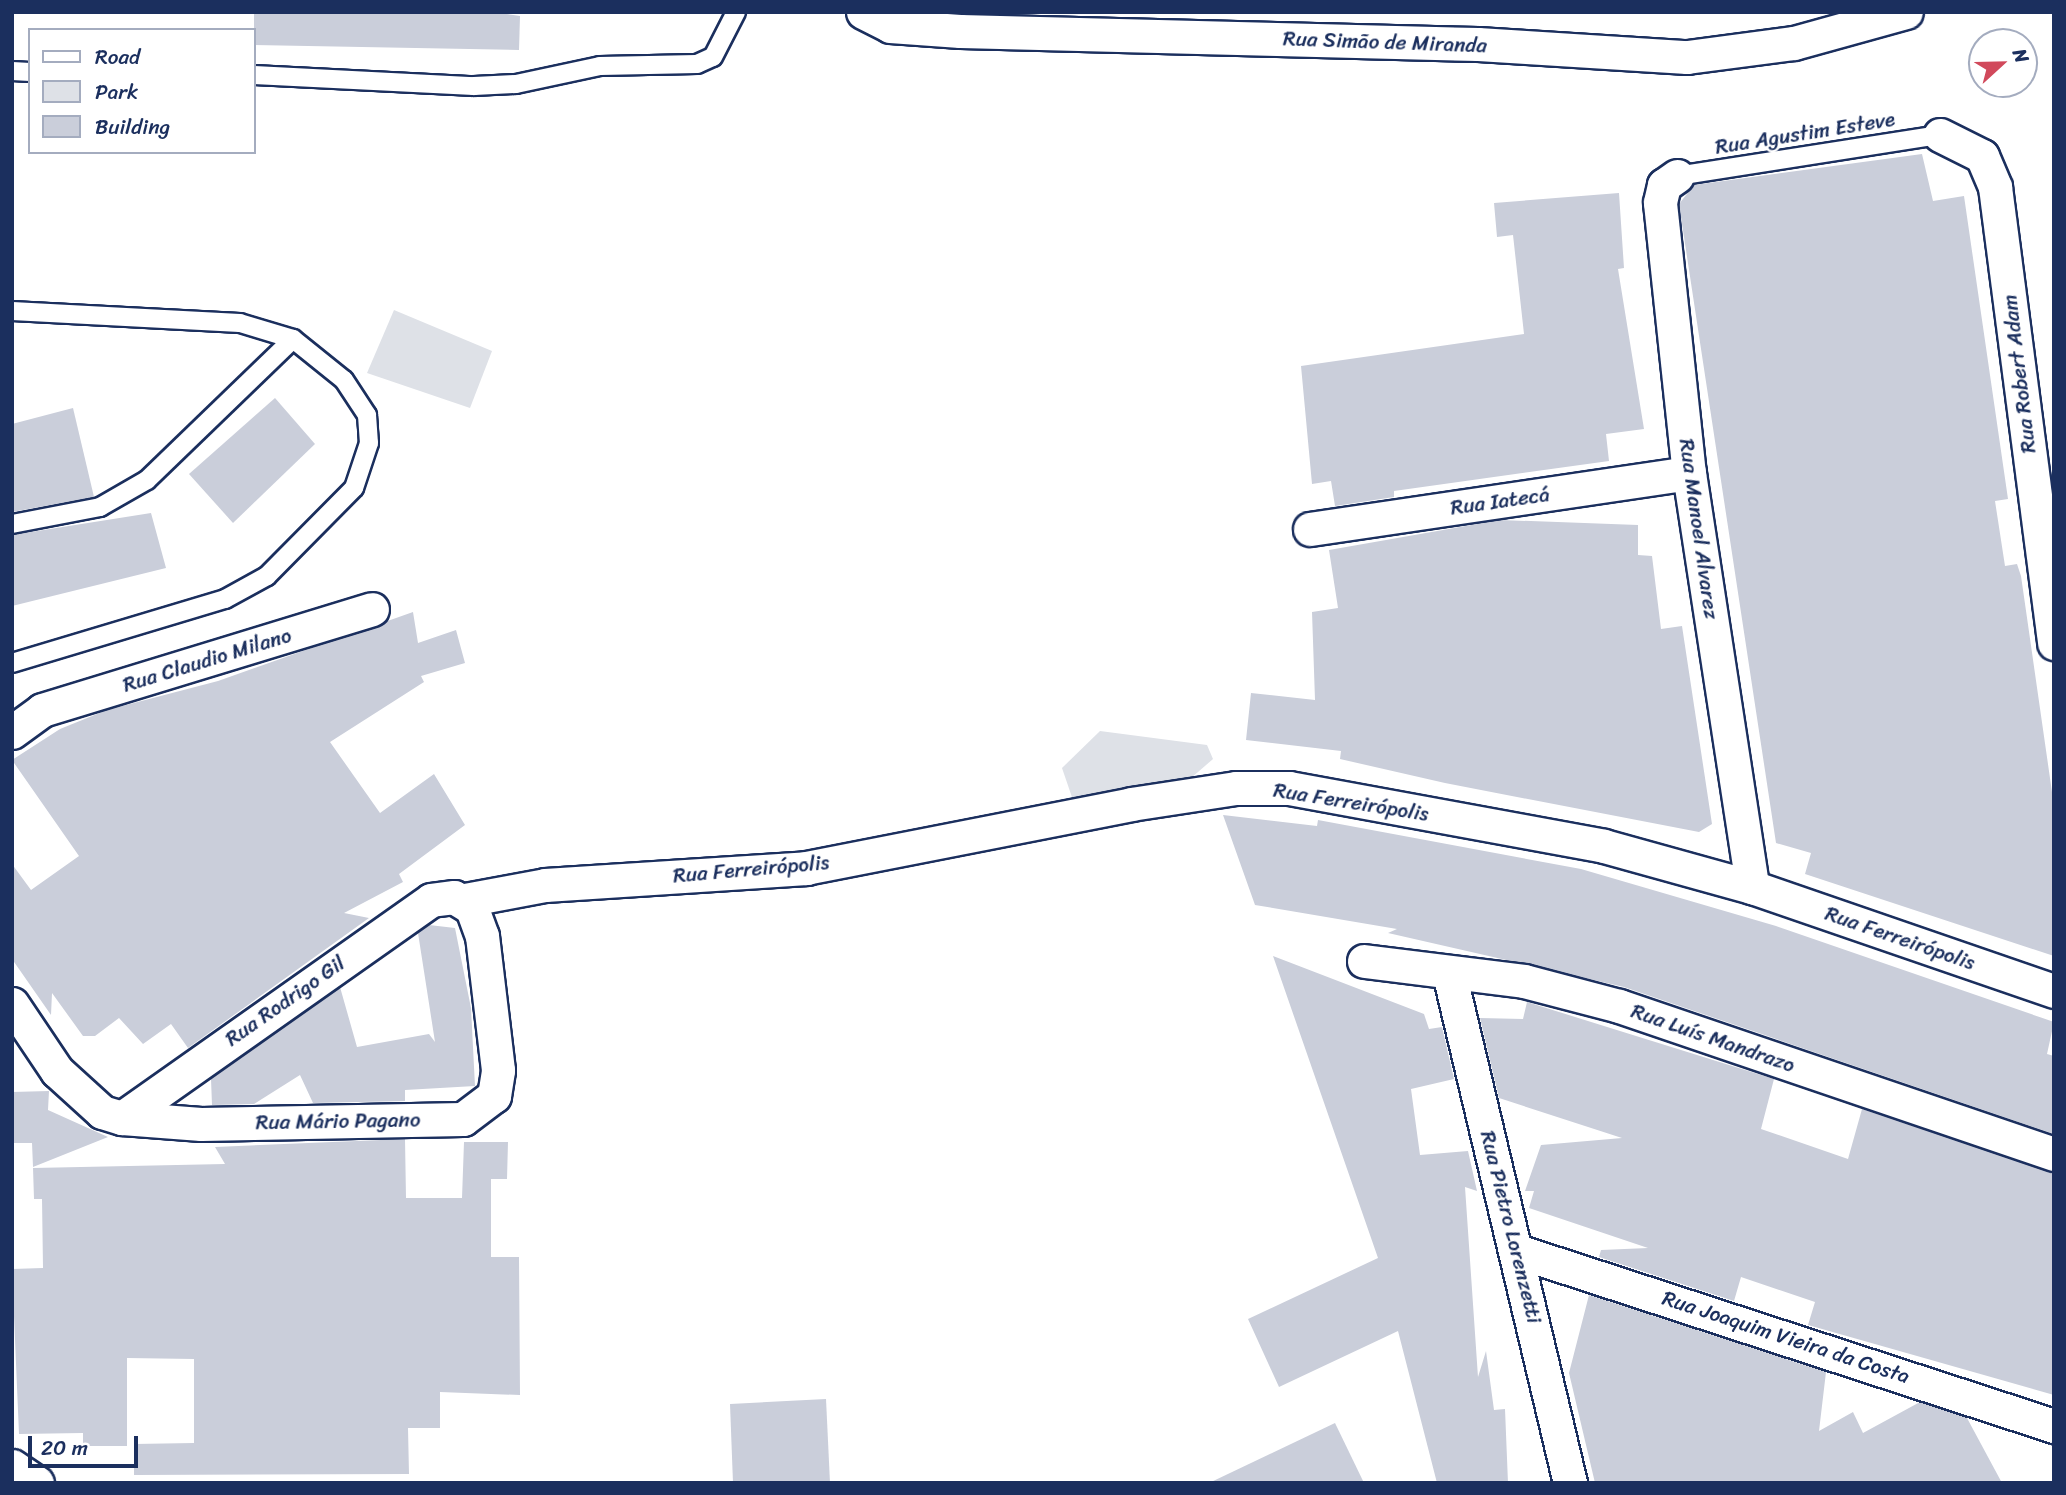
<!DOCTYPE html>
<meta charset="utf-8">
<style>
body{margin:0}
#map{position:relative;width:2066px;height:1495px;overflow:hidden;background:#fff;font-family:Sriracha,sans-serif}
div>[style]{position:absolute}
.green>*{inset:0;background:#dee1e7}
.building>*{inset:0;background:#caceda}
.roads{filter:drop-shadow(2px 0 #1b2f5e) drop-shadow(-2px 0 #1b2f5e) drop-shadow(0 2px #1b2f5e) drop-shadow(0 -2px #1b2f5e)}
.lane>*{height:18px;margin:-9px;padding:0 9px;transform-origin:9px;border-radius:9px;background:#fff}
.street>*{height:33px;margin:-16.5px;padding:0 16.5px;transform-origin:16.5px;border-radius:16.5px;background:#fff}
span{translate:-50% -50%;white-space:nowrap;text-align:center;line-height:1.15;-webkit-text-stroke:5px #fff;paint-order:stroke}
.street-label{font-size:21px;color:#1b2f5e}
.frame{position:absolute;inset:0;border:14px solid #1b2f5e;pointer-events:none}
.legend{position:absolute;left:28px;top:28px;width:228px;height:126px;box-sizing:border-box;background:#fff;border:2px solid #a4acbf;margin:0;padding:9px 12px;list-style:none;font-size:21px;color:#1b2f5e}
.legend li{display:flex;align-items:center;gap:14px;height:35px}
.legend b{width:35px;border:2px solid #a4acbf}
.north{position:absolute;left:1968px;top:28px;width:70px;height:70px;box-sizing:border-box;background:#fff;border:2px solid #a4acbf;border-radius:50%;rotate:68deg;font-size:19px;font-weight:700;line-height:28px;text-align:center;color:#1b2f5e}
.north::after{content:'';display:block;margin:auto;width:24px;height:32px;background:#d1495b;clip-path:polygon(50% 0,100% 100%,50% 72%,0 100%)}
.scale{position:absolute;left:28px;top:1436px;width:110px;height:32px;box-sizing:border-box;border:4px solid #1b2f5e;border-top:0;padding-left:9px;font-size:21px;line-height:24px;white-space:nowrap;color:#1b2f5e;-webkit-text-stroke:5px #fff;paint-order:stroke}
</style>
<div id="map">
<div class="green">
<div style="clip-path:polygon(394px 310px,492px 351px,470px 408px,367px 373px)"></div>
<div style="clip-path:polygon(1100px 731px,1207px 745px,1213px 759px,1183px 785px,1075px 806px,1062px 768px)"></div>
</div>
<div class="building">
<div style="clip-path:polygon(254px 12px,494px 12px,520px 16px,519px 50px,254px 45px)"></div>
<div style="clip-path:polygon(1922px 154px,1933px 201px,1964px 196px,2008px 499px,1995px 501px,2005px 566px,2017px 564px,2021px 576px,2054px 806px,2054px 956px,1805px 874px,1811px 853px,1776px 843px,1679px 204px,1694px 185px)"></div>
<div style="clip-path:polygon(1619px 193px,1624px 268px,1618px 269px,1644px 429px,1606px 434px,1609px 461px,1394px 491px,1394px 497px,1335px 506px,1331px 481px,1312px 484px,1301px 366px,1524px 334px,1513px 235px,1497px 237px,1494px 203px)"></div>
<div style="clip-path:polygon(275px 398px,315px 444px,233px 523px,189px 474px)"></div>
<div style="clip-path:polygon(73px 408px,94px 497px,12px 512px,12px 424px)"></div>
<div style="clip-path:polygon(151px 513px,166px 568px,12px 606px,12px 535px)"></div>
<div style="clip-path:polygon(1500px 520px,1638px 525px,1638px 555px,1652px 556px,1661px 629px,1682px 626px,1712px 824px,1699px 832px,1445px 783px,1340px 759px,1341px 751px,1246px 740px,1251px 693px,1315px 700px,1312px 612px,1338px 608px,1329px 550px)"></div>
<div style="clip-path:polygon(413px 612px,418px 643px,456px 630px,465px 663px,421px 676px,424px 682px,330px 742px,380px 813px,434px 774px,465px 825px,399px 874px,403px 882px,344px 913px,369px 918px,188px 1048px,171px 1024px,143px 1044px,119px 1018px,95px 1036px,83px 1036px,52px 993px,51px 1015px,12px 959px,12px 864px,31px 890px,79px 856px,12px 760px,60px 729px,107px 710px,218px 681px)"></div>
<div style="clip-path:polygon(1223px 815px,1317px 826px,1318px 820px,1581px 869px,1776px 926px,2054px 1022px,2047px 1054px,2054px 1056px,2054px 1134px,1624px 987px,1388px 933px,1397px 929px,1255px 905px)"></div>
<div style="clip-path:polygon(429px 925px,455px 928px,471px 1008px,475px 1086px,405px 1090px,405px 1101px,313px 1103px,300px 1075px,254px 1104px,212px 1105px,211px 1079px,340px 987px,357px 1047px,429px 1034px,435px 1042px,418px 933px)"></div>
<div style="clip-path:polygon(1273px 956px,1424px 1014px,1429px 1029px,1442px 1027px,1454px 1079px,1411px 1089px,1420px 1155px,1468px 1151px,1477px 1191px,1465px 1187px,1478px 1377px,1486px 1351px,1494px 1410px,1505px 1409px,1508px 1483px,1437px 1483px,1398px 1331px,1279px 1387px,1248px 1319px,1378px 1258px)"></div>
<div style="clip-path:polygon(1527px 1002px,1774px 1079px,1761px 1129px,1848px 1159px,1862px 1109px,2054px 1173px,2054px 1395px,1808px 1325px,1815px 1302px,1741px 1277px,1734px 1301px,1599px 1257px,1601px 1250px,1648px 1248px,1529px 1208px,1534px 1191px,1525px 1191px,1541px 1145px,1622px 1138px,1499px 1098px,1480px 1018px,1523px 1019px)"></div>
<div style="clip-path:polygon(49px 1091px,48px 1110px,108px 1137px,33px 1167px,32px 1143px,12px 1143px,12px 1092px)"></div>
<div style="clip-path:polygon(405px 1139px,406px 1198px,462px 1198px,464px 1142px,508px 1142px,507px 1179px,491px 1179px,491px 1257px,519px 1257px,520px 1395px,440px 1392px,440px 1428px,408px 1428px,409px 1474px,134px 1475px,134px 1444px,194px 1443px,194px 1359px,127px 1358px,127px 1446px,83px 1446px,83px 1433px,19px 1434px,12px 1269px,43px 1268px,42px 1199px,34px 1199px,33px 1168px,225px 1164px,215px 1147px)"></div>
<div style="clip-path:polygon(1589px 1295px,1826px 1372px,1819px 1431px,1853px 1412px,1863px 1433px,1920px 1402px,1967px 1418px,2002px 1483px,1595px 1483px,1569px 1373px)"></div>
<div style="clip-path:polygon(826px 1399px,830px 1483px,733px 1483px,730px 1404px)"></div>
<div style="clip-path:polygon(1335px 1423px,1364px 1483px,1209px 1483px)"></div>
</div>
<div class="roads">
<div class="lane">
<div style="left:12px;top:71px;width:18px;rotate:3deg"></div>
<div style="left:254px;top:75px;width:220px;rotate:2.9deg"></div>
<div style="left:474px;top:86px;width:42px;rotate:-2.7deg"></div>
<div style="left:516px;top:84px;width:86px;rotate:-12.1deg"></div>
<div style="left:600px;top:66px;width:97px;rotate:-1.2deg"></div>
<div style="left:697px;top:64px;width:17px;rotate:-24deg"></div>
<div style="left:713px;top:57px;width:51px;rotate:-62.9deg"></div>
<div style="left:1677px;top:176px;width:266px;rotate:-8.9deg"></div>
<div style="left:12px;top:311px;width:228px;rotate:3deg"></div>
<div style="left:240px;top:323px;width:55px;rotate:16.8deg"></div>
<div style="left:293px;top:339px;width:65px;rotate:38.8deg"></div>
<div style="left:344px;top:380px;width:42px;rotate:56.7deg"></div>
<div style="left:367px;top:415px;width:28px;rotate:86deg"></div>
<div style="left:369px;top:443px;width:47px;rotate:108.4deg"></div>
<div style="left:354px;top:488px;width:124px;rotate:134.7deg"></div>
<div style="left:267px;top:576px;width:48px;rotate:151.3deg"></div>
<div style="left:225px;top:599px;width:222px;rotate:163.3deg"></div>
<div style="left:12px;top:524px;width:90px;rotate:-10.9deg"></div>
<div style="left:100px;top:507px;width:54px;rotate:-29.9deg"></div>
<div style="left:147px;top:480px;width:203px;rotate:-44deg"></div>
</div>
<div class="street">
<div style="left:863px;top:12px;width:30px;rotate:27deg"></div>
<div style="left:890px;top:26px;width:70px;rotate:4.1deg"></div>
<div style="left:960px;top:31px;width:518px;rotate:1.44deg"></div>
<div style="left:1478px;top:44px;width:209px;rotate:3.6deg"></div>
<div style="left:1687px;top:57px;width:108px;rotate:-7.5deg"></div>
<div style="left:1794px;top:43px;width:116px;rotate:-15.5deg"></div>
<div style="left:1940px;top:135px;width:47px;rotate:26.6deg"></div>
<div style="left:1982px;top:156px;width:34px;rotate:67deg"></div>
<div style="left:1995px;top:187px;width:460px;rotate:82.6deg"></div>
<div style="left:1677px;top:176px;width:16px;rotate:145deg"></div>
<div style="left:1664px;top:185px;width:18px;rotate:103deg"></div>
<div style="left:1660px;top:203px;width:272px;rotate:83.9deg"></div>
<div style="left:1689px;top:473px;width:419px;rotate:81.3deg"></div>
<div style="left:1310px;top:529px;width:383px;rotate:-8.4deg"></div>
<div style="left:12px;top:732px;width:37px;rotate:-36deg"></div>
<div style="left:42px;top:710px;width:345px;rotate:-17deg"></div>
<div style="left:465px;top:900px;width:81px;rotate:-10.6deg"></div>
<div style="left:545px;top:885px;width:262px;rotate:-3.7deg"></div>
<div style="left:806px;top:868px;width:331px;rotate:-11.1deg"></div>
<div style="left:1131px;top:804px;width:106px;rotate:-8.7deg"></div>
<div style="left:1236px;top:788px;width:53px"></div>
<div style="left:1289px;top:788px;width:320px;rotate:10.4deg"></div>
<div style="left:1604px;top:846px;width:154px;rotate:15.5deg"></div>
<div style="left:1752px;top:887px;width:319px;rotate:19deg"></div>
<div style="left:1364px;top:961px;width:161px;rotate:7.1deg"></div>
<div style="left:1524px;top:981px;width:98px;rotate:14.7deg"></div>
<div style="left:1619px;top:1006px;width:459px;rotate:18.8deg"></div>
<div style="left:1449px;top:973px;width:524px;rotate:76.65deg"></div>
<div style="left:12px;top:1004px;width:81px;rotate:56.1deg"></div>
<div style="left:57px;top:1071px;width:61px;rotate:42.3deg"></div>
<div style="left:102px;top:1112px;width:21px;rotate:17deg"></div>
<div style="left:122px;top:1118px;width:79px;rotate:4.3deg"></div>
<div style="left:201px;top:1124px;width:262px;rotate:-1.1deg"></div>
<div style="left:463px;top:1119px;width:39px;rotate:-37deg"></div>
<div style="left:494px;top:1096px;width:26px;rotate:-81deg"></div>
<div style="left:498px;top:1070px;width:135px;rotate:-96.8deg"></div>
<div style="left:482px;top:936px;width:30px;rotate:-110deg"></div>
<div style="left:472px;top:908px;width:21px;rotate:-149deg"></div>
<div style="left:454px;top:897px;width:23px;rotate:173deg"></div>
<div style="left:431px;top:900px;width:378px;rotate:144.8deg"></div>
<div style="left:1517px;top:1251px;width:565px;rotate:18.05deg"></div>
<div style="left:12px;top:1466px;width:30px;rotate:34deg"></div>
</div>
</div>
<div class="street-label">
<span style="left:1385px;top:42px;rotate:2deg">Rua Simão de Miranda</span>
<span style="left:1805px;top:133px;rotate:-9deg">Rua Agustim Esteve</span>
<span style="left:2019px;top:374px;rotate:-97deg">Rua Robert Adam</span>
<span style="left:1500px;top:501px;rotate:-8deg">Rua Iatecá</span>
<span style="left:1699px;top:529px;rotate:82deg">Rua Manoel Alvarez</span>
<span style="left:207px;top:660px;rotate:-17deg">Rua Claudio Milano</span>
<span style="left:1351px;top:802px;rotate:9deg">Rua Ferreirópolis</span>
<span style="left:751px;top:869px;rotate:-5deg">Rua Ferreirópolis</span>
<span style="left:1900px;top:938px;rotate:19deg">Rua Ferreirópolis</span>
<span style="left:285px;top:1001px;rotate:-35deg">Rua Rodrigo Gil</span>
<span style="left:1713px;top:1038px;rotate:19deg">Rua Luís Mandrazo</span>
<span style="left:338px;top:1121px;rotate:-1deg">Rua Mário Pagano</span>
<span style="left:1511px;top:1227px;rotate:76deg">Rua Pietro Lorenzetti</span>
<span style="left:1786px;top:1337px;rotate:18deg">Rua Joaquim Vieira da Costa</span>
</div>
<div class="frame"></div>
<ul class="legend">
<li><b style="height:9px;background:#fff"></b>Road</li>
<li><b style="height:19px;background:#dee1e7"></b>Park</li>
<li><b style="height:19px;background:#caceda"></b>Building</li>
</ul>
<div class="north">N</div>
<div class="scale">20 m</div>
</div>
